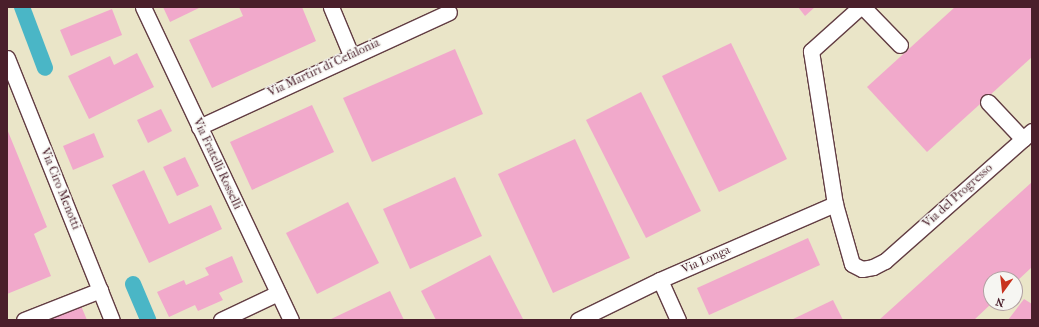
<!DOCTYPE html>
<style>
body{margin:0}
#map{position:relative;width:1039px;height:327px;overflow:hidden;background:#eae5c8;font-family:"IM FELL French Canon",serif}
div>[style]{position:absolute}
.canal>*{height:16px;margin:-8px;padding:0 8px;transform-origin:8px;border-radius:8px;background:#4ab6c6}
.building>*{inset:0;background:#f1a9cb}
.roads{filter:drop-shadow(1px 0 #623d43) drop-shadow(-1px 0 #623d43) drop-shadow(0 1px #623d43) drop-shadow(0 -1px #623d43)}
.minor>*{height:15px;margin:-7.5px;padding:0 7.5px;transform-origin:7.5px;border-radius:7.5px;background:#fff}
span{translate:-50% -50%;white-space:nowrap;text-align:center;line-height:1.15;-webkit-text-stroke:3px #f6f6f2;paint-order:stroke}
.street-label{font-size:12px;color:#4a1f2b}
.frame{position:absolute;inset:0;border:8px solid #4a1f2b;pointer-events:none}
.north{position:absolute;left:983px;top:271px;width:40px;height:40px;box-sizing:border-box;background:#f6f6f2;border:1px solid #b1a0a2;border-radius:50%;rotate:195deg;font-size:11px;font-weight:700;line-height:16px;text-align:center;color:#4a1f2b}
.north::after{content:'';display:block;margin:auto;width:14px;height:18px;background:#c8321e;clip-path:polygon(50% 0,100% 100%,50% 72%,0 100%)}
</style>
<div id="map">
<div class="canal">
<div style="left:22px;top:7px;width:65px;rotate:69.3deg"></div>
<div style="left:133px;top:284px;width:39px;rotate:67deg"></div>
</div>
<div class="building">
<div style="clip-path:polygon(163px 7px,201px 7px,170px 22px)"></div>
<div style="clip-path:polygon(239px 7px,302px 7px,316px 41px,212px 88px,189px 40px,243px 16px)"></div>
<div style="clip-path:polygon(798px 7px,815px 7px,805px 16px)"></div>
<div style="clip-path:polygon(955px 7px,1032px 7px,1032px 57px,927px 152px,867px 87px)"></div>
<div style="clip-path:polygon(112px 9px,122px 35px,71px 56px,60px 30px)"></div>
<div style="clip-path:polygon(731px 43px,787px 159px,719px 192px,662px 76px)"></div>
<div style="clip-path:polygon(455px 49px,483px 114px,372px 162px,343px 98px)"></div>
<div style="clip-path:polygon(137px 53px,154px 87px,89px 119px,68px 76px,110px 56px,114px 65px)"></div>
<div style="clip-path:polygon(641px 92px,701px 211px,646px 238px,586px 120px)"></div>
<div style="clip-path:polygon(312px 105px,334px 152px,252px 190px,230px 142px)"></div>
<div style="clip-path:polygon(161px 109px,172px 131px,148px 143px,137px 120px)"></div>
<div style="clip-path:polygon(7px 129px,47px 227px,34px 234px,51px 276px,7px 294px)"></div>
<div style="clip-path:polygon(94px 133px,104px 157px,73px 170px,63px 146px)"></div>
<div style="clip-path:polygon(575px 139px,630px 258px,553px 293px,498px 174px)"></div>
<div style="clip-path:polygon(185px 157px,199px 186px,177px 196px,163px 167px)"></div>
<div style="clip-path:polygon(144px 170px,169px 224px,211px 205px,222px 229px,149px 263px,112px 185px)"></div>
<div style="clip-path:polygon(455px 177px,482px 236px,410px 269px,383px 209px)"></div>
<div style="clip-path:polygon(1032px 182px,1032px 267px,1015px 283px,1015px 279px,991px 279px,992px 303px,974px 320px,879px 320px)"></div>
<div style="clip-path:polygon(348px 202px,379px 263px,317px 294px,286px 233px)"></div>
<div style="clip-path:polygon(808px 238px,820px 265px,709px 315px,697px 288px)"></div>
<div style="clip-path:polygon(490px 255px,523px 319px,436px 320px,421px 291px)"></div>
<div style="clip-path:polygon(232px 256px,243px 282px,219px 293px,223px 300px,198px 311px,195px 305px,169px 317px,157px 292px,184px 280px,186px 285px,209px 275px,205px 268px)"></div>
<div style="clip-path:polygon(390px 291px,404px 320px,329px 320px)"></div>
<div style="clip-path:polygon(1024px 299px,1032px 304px,1032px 320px,1008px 320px)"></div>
<div style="clip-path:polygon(833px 300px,843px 320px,791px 320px)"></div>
<div style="clip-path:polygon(79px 301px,87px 320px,35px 320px)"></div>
</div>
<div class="roads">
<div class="minor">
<div style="left:143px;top:7px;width:346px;rotate:64.7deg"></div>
<div style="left:331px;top:7px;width:52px;rotate:67.4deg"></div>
<div style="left:860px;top:7px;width:66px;rotate:138.1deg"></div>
<div style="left:811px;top:51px;width:155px;rotate:81.1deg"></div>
<div style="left:835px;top:204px;width:62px;rotate:74.2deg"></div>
<div style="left:852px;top:264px;width:11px;rotate:27deg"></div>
<div style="left:862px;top:269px;width:11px;rotate:-10deg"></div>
<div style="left:873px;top:267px;width:13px;rotate:-27deg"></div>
<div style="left:885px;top:261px;width:196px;rotate:-41.5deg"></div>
<div style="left:863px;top:7px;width:53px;rotate:45.8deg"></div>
<div style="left:7px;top:58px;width:282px;rotate:68.2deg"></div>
<div style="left:988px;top:102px;width:51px;rotate:46.6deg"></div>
<div style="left:199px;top:127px;width:275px;rotate:-24.7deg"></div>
<div style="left:660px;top:280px;width:44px;rotate:65.8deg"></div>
<div style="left:24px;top:320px;width:82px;rotate:-21.5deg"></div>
<div style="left:221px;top:320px;width:63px;rotate:-25.3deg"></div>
<div style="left:578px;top:320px;width:91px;rotate:-26deg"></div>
<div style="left:660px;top:280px;width:191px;rotate:-23.5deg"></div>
</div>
</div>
<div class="street-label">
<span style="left:324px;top:68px;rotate:-25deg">Via Martiri di Cefalonia</span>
<span style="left:217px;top:164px;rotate:65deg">Via Fratelli Rosselli</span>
<span style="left:60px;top:189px;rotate:68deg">Via Ciro Menotti</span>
<span style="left:958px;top:196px;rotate:-42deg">Via del Progresso</span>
<span style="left:706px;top:260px;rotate:-24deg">Via Longa</span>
</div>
<div class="frame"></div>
<div class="north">N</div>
</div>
